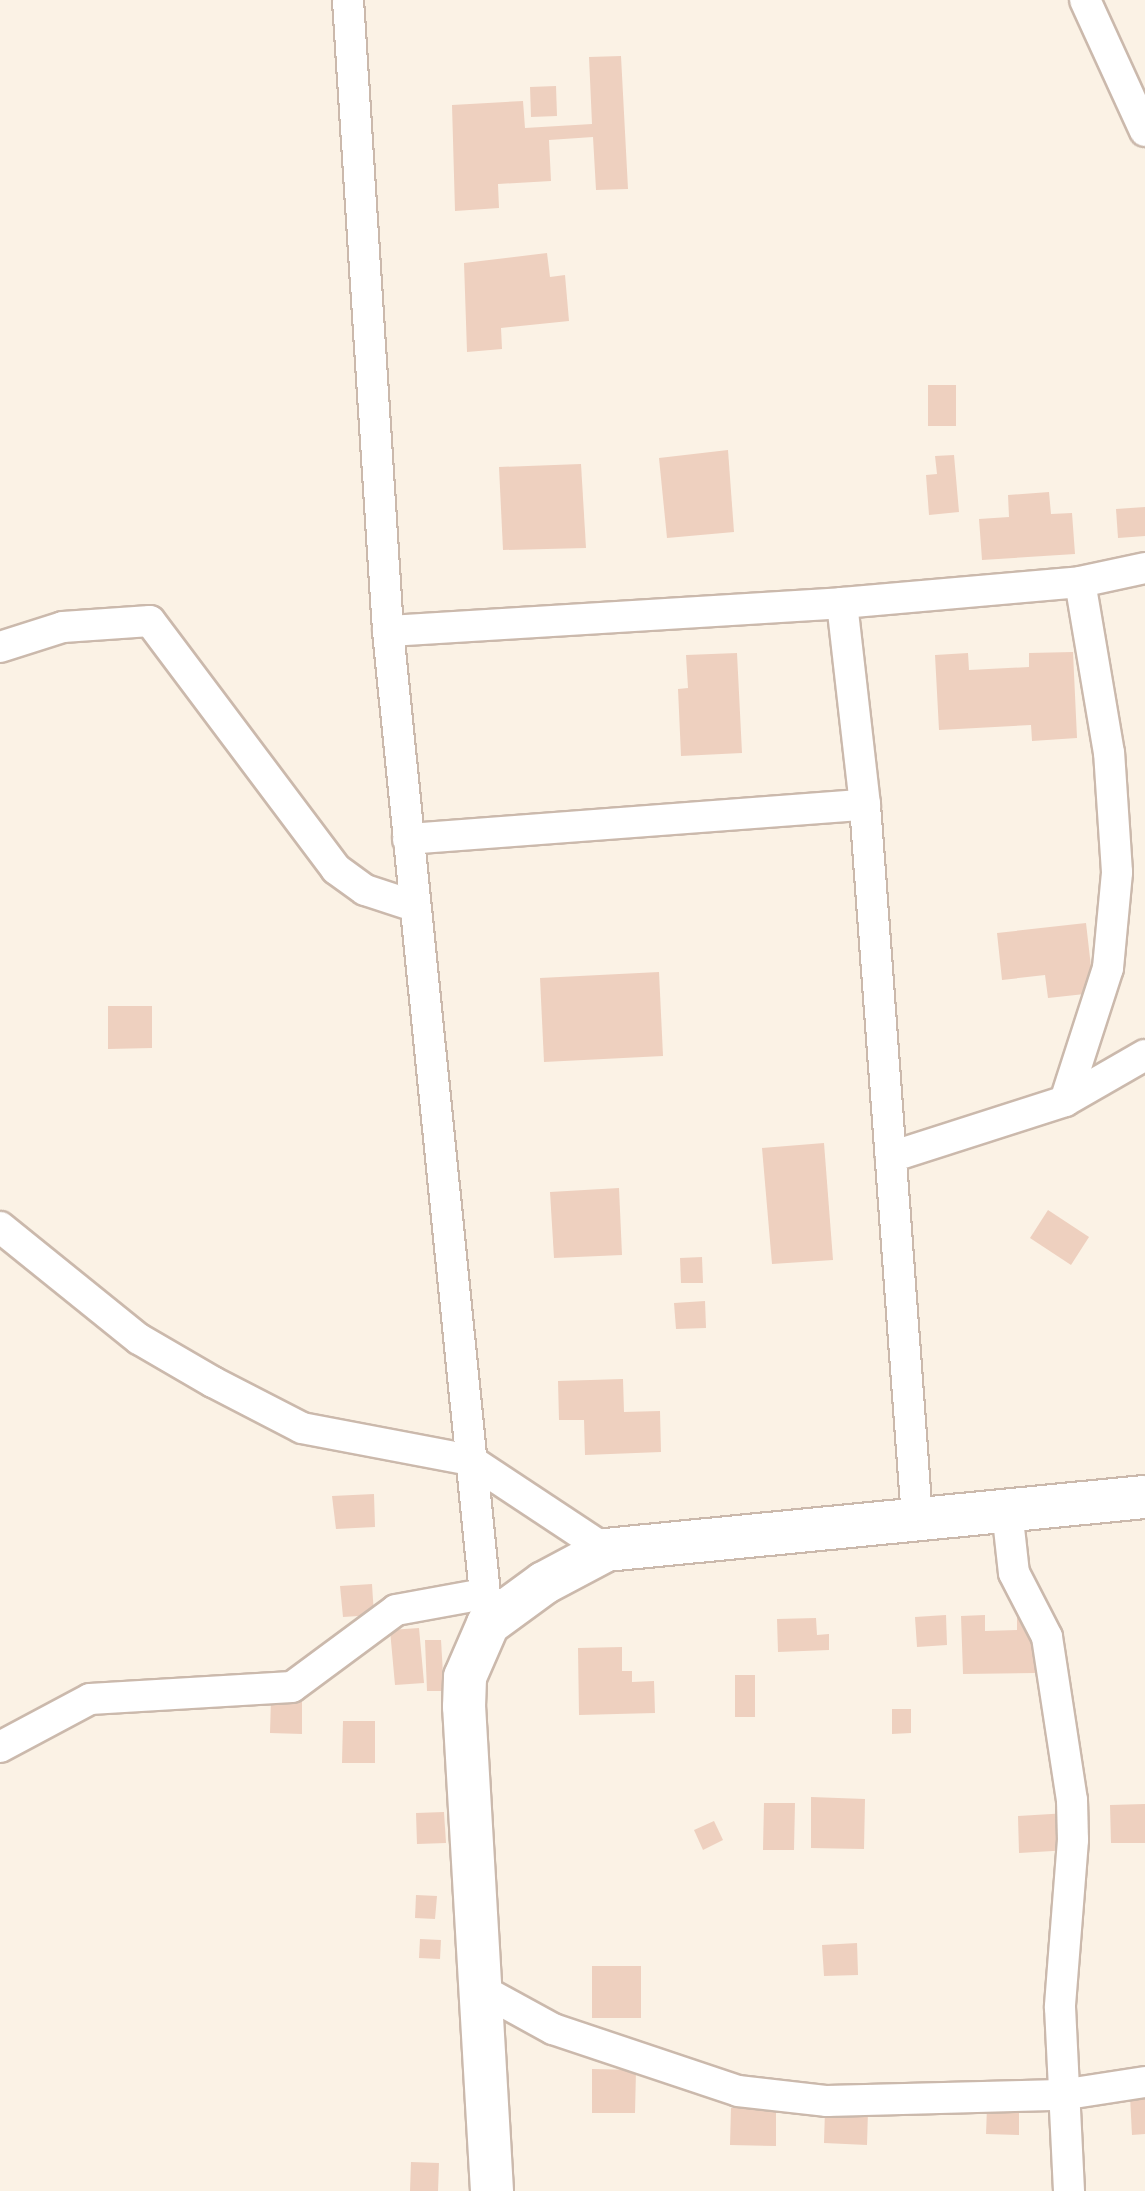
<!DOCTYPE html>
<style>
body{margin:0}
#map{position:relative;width:1145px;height:2191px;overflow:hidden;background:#fbf2e5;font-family:"DM Sans",sans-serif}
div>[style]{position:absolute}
.building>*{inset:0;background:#eed0bf}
.roads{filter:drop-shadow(2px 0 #cbb9ac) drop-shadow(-2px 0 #cbb9ac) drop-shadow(0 2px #cbb9ac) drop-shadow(0 -2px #cbb9ac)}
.street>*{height:30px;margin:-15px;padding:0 15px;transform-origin:15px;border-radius:15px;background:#fff}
.secondary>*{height:42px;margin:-21px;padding:0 21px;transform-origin:21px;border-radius:21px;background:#fff}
span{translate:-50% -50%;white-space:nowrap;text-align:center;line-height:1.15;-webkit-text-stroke:6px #fef6eb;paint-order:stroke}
</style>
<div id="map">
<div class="building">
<div style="clip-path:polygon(621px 56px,628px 189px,596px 190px,593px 137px,549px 140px,551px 181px,498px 184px,499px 208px,455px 211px,452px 105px,523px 101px,525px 128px,592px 124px,589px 57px)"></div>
<div style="clip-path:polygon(556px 86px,557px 116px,531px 117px,530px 87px)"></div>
<div style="clip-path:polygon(547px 253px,550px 277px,565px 275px,569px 321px,501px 328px,502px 349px,467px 352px,464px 263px)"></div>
<div style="clip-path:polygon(928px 385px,956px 385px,956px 426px,928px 426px)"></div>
<div style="clip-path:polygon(728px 450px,734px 532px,667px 538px,659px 458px)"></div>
<div style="clip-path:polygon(954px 455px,959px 512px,929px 515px,926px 475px,937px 474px,935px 456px)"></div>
<div style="clip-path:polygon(581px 464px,586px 548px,503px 550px,499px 467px)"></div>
<div style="clip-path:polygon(1049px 492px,1051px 514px,1072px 513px,1075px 554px,982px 560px,979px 519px,1009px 517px,1008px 495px)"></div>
<div style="clip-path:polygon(1145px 507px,1145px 536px,1118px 538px,1116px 509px)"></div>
<div style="clip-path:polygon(1073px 652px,1077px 738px,1032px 741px,1031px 725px,939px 730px,935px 655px,968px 653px,969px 670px,1029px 667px,1029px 653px)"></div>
<div style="clip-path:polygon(737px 653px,742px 753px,681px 756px,678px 689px,688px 688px,686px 655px)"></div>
<div style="clip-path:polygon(1086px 923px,1094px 993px,1048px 998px,1045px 975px,1002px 980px,997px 933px)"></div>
<div style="clip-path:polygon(659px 972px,663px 1056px,544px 1062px,540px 978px)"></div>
<div style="clip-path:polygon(108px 1006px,152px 1006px,152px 1048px,108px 1049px)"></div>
<div style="clip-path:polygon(824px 1143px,833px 1260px,772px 1264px,762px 1148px)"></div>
<div style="clip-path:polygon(619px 1188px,622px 1255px,554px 1258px,550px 1192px)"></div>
<div style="clip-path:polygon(1048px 1210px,1089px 1237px,1071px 1265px,1030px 1238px)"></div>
<div style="clip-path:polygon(702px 1257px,703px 1283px,681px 1283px,680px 1258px)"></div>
<div style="clip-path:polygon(705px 1301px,706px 1328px,676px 1329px,674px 1303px)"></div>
<div style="clip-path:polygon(623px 1379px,624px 1412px,660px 1411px,661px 1452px,585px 1455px,584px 1420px,559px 1420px,558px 1381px)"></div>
<div style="clip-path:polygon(374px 1494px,375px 1527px,336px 1529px,332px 1496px)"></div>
<div style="clip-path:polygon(372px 1584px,374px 1615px,343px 1617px,340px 1586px)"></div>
<div style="clip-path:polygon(1017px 1614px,1034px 1614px,1036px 1673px,963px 1674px,961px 1616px,985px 1615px,985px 1631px,1017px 1630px)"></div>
<div style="clip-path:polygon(946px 1615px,947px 1645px,917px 1647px,915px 1617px)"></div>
<div style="clip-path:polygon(816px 1618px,817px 1635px,829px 1634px,829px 1650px,778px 1652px,777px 1619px)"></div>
<div style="clip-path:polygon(419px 1628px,424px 1683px,395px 1685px,390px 1630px)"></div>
<div style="clip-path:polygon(425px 1640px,441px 1640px,444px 1691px,427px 1691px)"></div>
<div style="clip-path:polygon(622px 1647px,622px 1671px,632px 1671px,632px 1682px,654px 1681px,655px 1713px,579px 1715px,578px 1648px)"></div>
<div style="clip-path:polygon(735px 1675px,755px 1675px,755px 1717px,735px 1717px)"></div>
<div style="clip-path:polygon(271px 1699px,302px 1699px,302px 1734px,270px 1733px)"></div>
<div style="clip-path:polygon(892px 1709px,911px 1709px,911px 1733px,892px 1734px)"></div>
<div style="clip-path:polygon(343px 1721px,375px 1721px,375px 1763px,342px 1763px)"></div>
<div style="clip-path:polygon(811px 1797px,865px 1799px,864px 1849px,811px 1848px)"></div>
<div style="clip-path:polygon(764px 1803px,795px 1803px,794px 1850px,763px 1850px)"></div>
<div style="clip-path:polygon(1145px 1804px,1145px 1843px,1111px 1843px,1110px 1805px)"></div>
<div style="clip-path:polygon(444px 1812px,446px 1843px,417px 1844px,416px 1813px)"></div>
<div style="clip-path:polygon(1068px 1813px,1070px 1850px,1019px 1853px,1018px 1816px)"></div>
<div style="clip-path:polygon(714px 1821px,723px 1840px,703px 1850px,694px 1830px)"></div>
<div style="clip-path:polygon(416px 1895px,437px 1896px,435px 1919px,415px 1918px)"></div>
<div style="clip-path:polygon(420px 1939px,441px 1940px,440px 1959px,419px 1958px)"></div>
<div style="clip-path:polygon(857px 1943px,858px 1975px,824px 1976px,822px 1945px)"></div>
<div style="clip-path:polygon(592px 1966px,641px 1966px,641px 2018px,592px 2018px)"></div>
<div style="clip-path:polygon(592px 2069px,636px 2070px,635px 2113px,592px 2113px)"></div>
<div style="clip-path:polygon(1145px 2095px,1145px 2134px,1132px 2135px,1130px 2096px)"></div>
<div style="clip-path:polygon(987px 2107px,1019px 2108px,1019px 2135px,986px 2134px)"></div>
<div style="clip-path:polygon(731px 2108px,776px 2108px,776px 2146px,730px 2145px)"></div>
<div style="clip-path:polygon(825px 2110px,868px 2111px,867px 2145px,824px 2143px)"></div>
<div style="clip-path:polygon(411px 2162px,439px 2163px,438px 2191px,410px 2191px)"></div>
</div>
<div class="roads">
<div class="street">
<div style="left:348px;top:0;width:632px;rotate:86.37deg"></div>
<div style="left:388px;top:631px;width:998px;rotate:84.25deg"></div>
<div style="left:1085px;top:0;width:144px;rotate:65.4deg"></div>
<div style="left:842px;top:603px;width:203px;rotate:83.5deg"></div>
<div style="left:865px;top:805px;width:715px;rotate:85.83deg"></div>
<div style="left:388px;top:631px;width:455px;rotate:-3.5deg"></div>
<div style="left:842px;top:603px;width:239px;rotate:-5deg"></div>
<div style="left:1080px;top:582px;width:66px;rotate:-12.2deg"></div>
<div style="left:0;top:647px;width:66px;rotate:-17.6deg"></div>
<div style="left:63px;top:627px;width:87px;rotate:-3.9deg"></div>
<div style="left:150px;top:621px;width:310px;rotate:53.1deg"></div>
<div style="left:336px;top:869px;width:36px;rotate:36deg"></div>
<div style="left:365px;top:890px;width:52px;rotate:18.1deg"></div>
<div style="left:408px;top:839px;width:458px;rotate:-4.3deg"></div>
<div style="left:1065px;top:1101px;width:140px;rotate:-72.1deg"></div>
<div style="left:1108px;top:968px;width:96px;rotate:-84.6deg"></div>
<div style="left:1117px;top:872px;width:119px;rotate:-93.8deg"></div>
<div style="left:1109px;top:753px;width:173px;rotate:-99.6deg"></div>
<div style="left:891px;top:1157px;width:183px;rotate:-17.8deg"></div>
<div style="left:1065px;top:1101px;width:92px;rotate:-29.9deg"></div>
<div style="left:0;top:1227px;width:179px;rotate:38.9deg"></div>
<div style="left:139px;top:1339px;width:86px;rotate:30.2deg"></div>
<div style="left:213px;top:1382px;width:100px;rotate:27.3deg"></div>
<div style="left:302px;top:1428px;width:171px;rotate:10.8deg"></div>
<div style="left:470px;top:1460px;width:163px;rotate:33.5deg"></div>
<div style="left:1007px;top:1510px;width:63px;rotate:83.7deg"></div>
<div style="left:1014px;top:1573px;width:72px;rotate:62.7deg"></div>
<div style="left:1047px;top:1637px;width:165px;rotate:81.3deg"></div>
<div style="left:1072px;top:1800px;width:40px;rotate:88.6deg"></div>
<div style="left:1073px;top:1840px;width:168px;rotate:94.5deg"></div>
<div style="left:1060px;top:2007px;width:184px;rotate:87.2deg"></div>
<div style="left:0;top:1747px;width:102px;rotate:-28.1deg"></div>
<div style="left:90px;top:1699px;width:202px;rotate:-3.4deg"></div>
<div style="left:292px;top:1687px;width:129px;rotate:-36.5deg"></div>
<div style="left:396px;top:1610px;width:89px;rotate:-10.3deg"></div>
<div style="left:482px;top:1990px;width:81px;rotate:28.8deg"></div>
<div style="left:553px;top:2029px;width:195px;rotate:18.5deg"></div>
<div style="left:738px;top:2091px;width:90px;rotate:6.4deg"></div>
<div style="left:827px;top:2101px;width:234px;rotate:-1.5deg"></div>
<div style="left:1061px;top:2095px;width:85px;rotate:-8.8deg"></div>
</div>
<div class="secondary">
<div style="left:492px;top:2191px;width:485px;rotate:-93.3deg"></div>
<div style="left:464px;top:1707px;width:30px;rotate:-88deg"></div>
<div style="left:465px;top:1677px;width:58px;rotate:-66.5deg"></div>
<div style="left:488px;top:1624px;width:69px;rotate:-36.2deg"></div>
<div style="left:544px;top:1583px;width:70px;rotate:-28deg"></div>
<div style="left:606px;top:1550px;width:542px;rotate:-5.62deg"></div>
</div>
</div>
</div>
